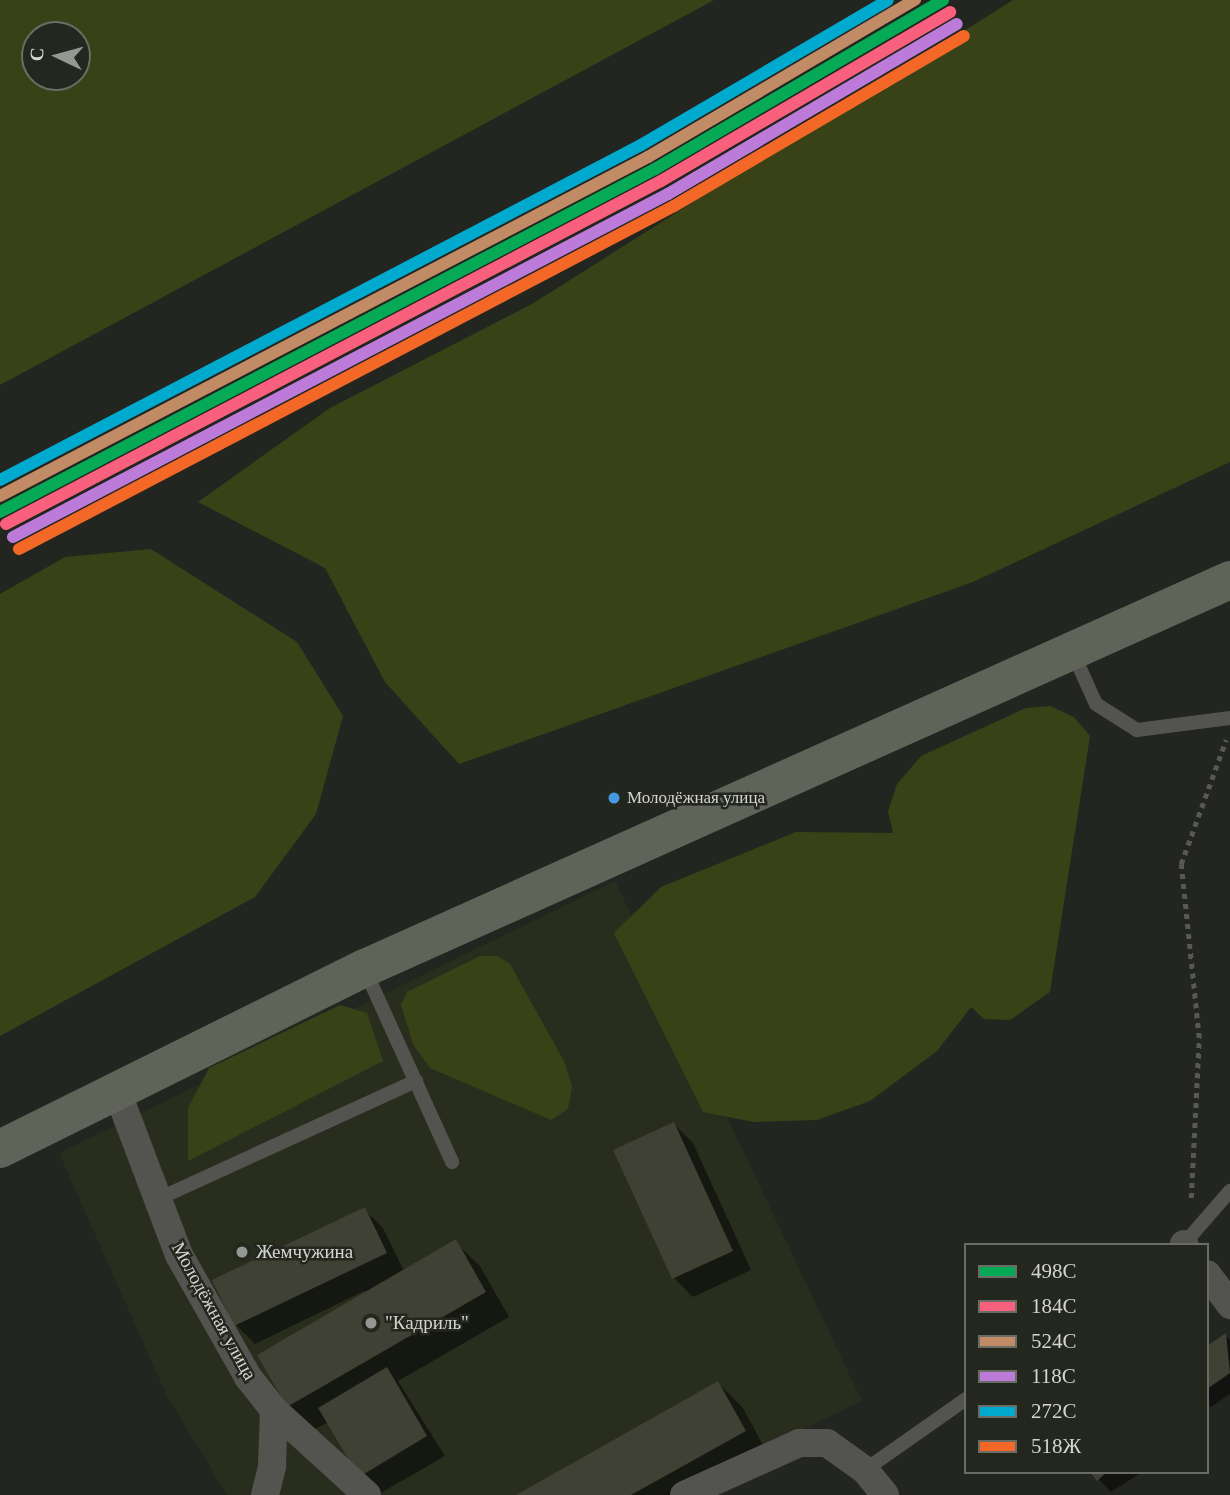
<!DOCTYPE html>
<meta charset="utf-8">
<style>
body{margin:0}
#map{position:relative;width:1230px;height:1495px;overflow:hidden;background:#232520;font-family:"Times New Roman",serif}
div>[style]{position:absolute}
.built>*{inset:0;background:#292d1e}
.green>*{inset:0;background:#384216}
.shadow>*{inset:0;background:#0007}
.building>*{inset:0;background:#3e4133}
.path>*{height:4.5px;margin-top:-2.25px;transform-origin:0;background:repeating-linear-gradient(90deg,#585956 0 5px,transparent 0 10px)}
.lane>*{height:14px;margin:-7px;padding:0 7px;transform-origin:7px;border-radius:7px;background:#535450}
.street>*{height:28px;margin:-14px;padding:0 14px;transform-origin:14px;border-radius:14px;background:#535450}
.primary>*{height:38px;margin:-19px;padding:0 19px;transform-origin:19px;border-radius:19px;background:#606358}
.rail-1>*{height:12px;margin:-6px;padding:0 6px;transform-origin:6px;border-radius:6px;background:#06aa56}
.rail-2>*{height:12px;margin:-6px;padding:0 6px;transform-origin:6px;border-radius:6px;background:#f8607d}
.rail-3>*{height:12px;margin:-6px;padding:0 6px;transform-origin:6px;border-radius:6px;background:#c18c65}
.rail-4>*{height:12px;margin:-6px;padding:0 6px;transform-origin:6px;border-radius:6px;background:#bd7bd9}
.rail-5>*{height:12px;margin:-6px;padding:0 6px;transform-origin:6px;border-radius:6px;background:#00a9ce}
.rail-6>*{height:12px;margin:-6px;padding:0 6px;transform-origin:6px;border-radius:6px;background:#f36827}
.dots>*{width:19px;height:19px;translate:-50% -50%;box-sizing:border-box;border:4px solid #24271e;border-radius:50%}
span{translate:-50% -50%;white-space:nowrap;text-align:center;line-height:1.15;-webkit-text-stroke:5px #24271e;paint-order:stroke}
.bus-label{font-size:17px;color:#d3d5cf}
.left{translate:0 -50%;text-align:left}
.poi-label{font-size:19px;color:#d3d5cf}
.street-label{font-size:19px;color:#d3d5cf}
.legend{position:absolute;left:964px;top:1243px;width:245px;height:231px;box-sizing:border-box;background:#24271e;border:2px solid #6a6d65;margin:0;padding:9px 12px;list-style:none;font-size:21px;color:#d3d5cf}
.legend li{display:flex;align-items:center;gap:14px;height:35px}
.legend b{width:35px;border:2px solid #6a6d65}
.north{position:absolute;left:21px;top:21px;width:70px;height:70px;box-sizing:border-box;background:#24271e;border:2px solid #6a6d65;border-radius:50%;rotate:275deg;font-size:19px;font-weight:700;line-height:28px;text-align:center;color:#d3d5cf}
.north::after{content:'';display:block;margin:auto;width:24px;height:32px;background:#959792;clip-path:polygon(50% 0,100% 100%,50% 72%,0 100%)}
</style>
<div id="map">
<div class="built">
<div style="clip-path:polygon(615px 881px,862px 1401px,665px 1495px,227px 1495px,166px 1394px,59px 1153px)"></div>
</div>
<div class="green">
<div style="clip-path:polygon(evenodd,0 0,714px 0,0 385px,0 0,77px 35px,77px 77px,35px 77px,35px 35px,77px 35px)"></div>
<div style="clip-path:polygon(1013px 0,1230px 0,1230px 462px,973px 582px,459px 764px,385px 682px,325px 568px,198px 502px,330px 408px,532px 304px)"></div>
<div style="clip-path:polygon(151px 549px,297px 642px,343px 716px,316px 814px,255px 897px,0 1036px,0 594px,65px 557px)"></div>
<div style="clip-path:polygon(1050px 706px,1074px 717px,1090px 736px,1050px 992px,1010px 1020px,984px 1019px,971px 1007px,937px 1051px,870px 1101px,817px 1120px,754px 1122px,703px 1112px,614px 933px,661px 887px,796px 832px,893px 833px,888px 811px,897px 784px,921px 756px,1026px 708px)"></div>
<div style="clip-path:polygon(480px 956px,497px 956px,510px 964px,564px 1061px,572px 1086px,568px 1109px,551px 1120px,430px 1068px,413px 1044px,401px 1005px,407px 992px)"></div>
<div style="clip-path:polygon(340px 1005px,367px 1013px,383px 1061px,188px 1161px,188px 1108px,209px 1068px)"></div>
</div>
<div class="shadow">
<div style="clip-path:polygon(674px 1124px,693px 1143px,751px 1270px,693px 1297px,674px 1278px)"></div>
<div style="clip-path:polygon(364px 1209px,383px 1228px,404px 1271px,455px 1242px,480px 1266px,509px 1317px,398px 1381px,445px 1456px,379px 1494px,360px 1475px,329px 1422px,313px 1430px,289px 1406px,366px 1290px,255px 1344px,236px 1325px)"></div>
<div style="clip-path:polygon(1226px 1336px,1230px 1340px,1230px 1394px,1211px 1407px,1207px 1403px,1207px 1348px)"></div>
<div style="clip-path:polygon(718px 1383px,743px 1408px,769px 1456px,700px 1495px,520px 1495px)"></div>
<div style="clip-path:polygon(1092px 1472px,1142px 1472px,1111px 1492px)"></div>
</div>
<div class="building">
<div style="clip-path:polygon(674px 1122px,733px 1251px,672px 1279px,613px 1150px)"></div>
<div style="clip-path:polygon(365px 1207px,387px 1253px,234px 1326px,212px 1280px)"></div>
<div style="clip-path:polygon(456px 1239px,486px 1292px,287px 1407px,257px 1355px)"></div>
<div style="clip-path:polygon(1226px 1333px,1230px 1373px,1207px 1389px,1207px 1346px)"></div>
<div style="clip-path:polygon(387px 1367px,427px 1436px,359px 1477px,318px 1408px)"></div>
<div style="clip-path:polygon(718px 1381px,746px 1431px,631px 1495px,516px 1495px)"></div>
<div style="clip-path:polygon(1090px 1472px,1107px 1472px,1097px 1481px)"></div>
</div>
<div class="path">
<div style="left:1191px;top:1198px;width:160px;rotate:-87.1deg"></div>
<div style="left:1199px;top:1038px;width:175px;rotate:-95.9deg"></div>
<div style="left:1181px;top:864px;width:132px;rotate:-70.1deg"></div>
</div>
<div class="lane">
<div style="left:1073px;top:653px;width:56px;rotate:65.7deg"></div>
<div style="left:1096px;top:704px;width:49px;rotate:32.4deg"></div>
<div style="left:1137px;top:730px;width:94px;rotate:-7.4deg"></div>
<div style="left:365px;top:970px;width:211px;rotate:65.6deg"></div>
<div style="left:158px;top:1199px;width:284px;rotate:-24.6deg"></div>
<div style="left:1183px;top:1245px;width:72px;rotate:-49deg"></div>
<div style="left:865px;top:1470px;width:123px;rotate:-35.1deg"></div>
</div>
<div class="street">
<div style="left:117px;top:1091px;width:175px;rotate:69.3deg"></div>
<div style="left:179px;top:1255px;width:140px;rotate:60.5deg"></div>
<div style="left:248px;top:1377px;width:42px;rotate:51.8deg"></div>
<div style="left:274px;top:1410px;width:126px;rotate:42.4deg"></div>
<div style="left:1184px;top:1244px;width:1px;rotate:45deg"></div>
<div style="left:1207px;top:1274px;width:39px;rotate:53deg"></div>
<div style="left:265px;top:1495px;width:30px;rotate:-76deg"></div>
<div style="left:272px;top:1466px;width:56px;rotate:-88deg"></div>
<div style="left:684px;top:1495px;width:126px;rotate:-24.3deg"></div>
<div style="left:799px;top:1443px;width:28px"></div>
<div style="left:827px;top:1443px;width:47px;rotate:35.4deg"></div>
<div style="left:865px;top:1470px;width:32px;rotate:51deg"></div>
</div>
<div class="primary">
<div style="left:0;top:1149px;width:407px;rotate:-26.4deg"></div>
<div style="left:365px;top:968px;width:948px;rotate:-24.16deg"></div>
</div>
<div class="rail-1">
<div style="left:0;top:512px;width:739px;rotate:-27.64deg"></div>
<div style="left:655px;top:169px;width:334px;rotate:-30.4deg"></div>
</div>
<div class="rail-2">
<div style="left:6px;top:524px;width:739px;rotate:-27.64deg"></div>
<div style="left:661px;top:181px;width:335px;rotate:-30.3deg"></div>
</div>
<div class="rail-3">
<div style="left:0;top:496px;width:731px;rotate:-27.62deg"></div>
<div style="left:648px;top:157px;width:310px;rotate:-30.5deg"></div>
</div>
<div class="rail-4">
<div style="left:13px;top:537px;width:739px;rotate:-27.64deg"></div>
<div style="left:668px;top:194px;width:335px;rotate:-30.5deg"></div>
</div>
<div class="rail-5">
<div style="left:0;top:480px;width:723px;rotate:-27.59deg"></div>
<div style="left:641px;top:145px;width:286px;rotate:-30.4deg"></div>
</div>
<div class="rail-6">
<div style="left:19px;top:549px;width:739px;rotate:-27.64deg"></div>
<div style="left:674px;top:206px;width:336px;rotate:-30.4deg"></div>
</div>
<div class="dots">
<div style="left:614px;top:798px;background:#4699e1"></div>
<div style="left:242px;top:1252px;background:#959792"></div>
<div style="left:371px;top:1323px;background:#959792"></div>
</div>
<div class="bus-label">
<span class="left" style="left:627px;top:798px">Молодёжная улица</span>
</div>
<div class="poi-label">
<span class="left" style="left:256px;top:1252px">Жемчужина</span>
<span class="left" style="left:385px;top:1323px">"Кадриль"</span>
</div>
<div class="street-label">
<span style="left:214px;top:1311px;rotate:61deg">Молодёжная улица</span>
</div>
<ul class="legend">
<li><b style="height:9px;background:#06aa56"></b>498С</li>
<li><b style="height:9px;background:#f8607d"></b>184С</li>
<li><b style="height:9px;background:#c18c65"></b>524С</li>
<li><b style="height:9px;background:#bd7bd9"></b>118С</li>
<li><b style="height:9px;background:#00a9ce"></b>272С</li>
<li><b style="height:9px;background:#f36827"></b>518Ж</li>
</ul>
<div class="north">С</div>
</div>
